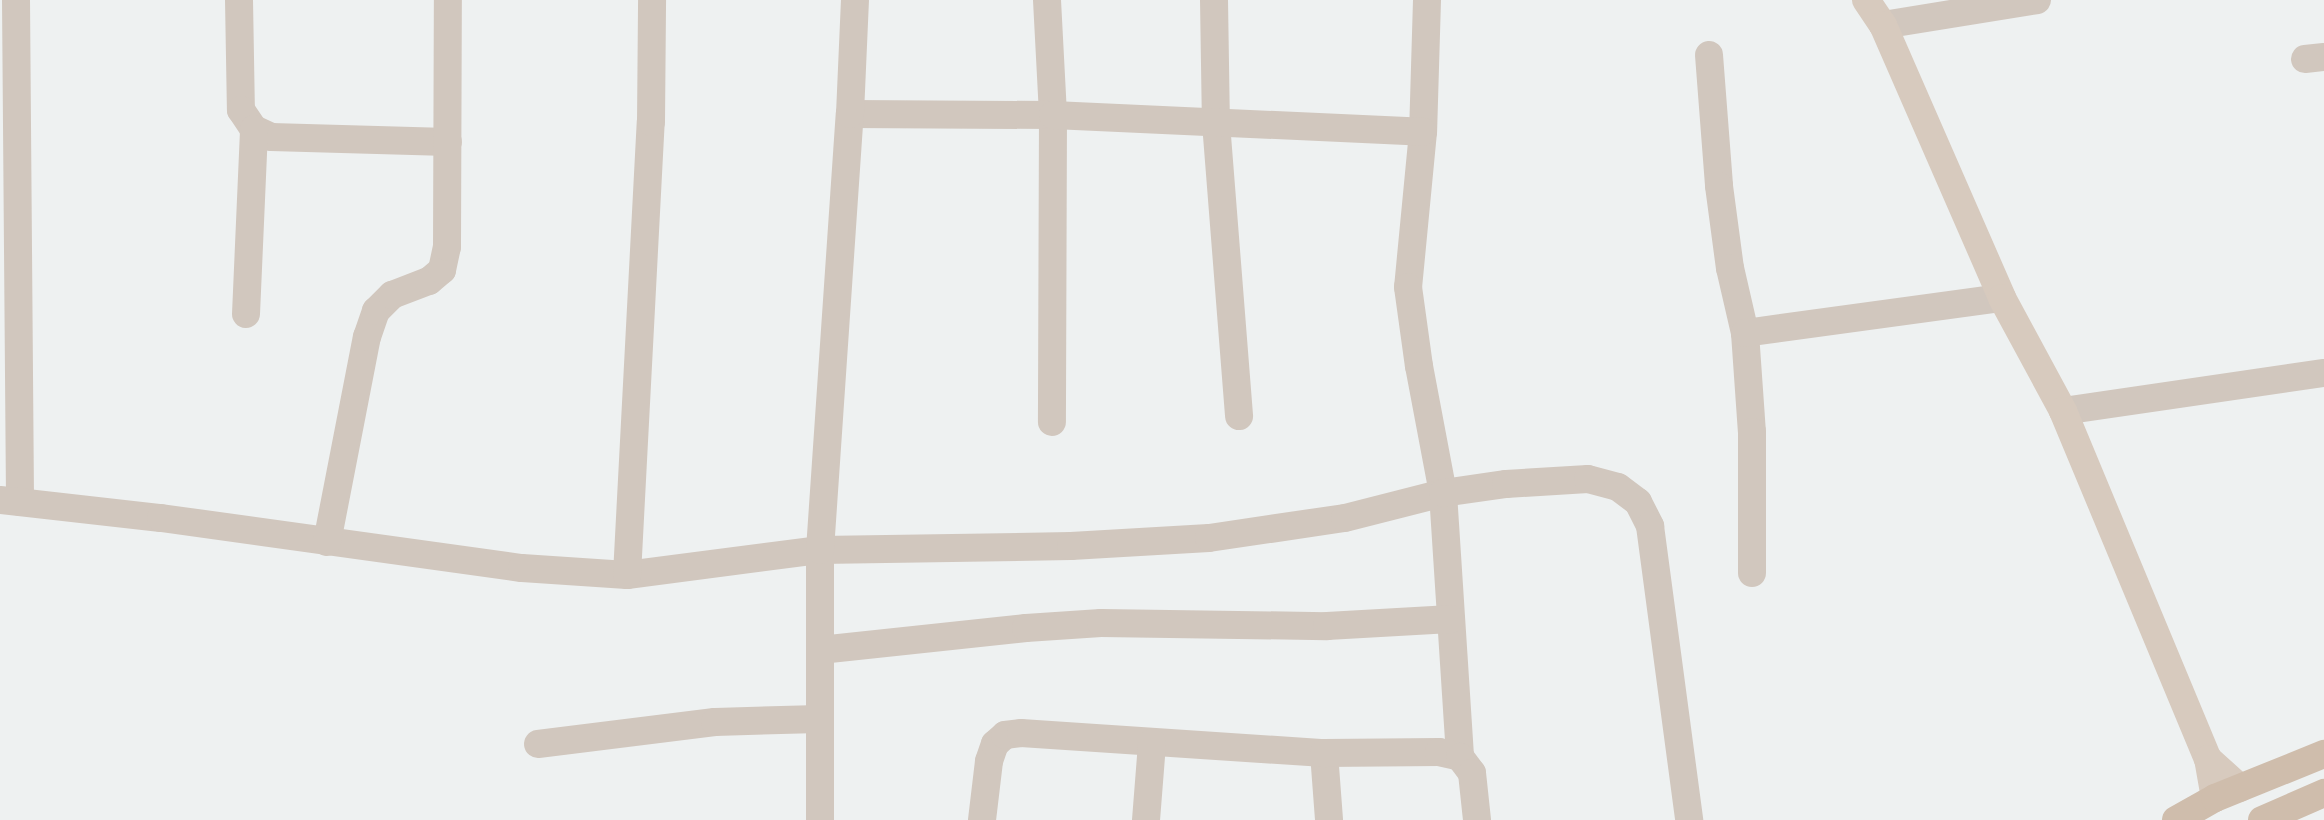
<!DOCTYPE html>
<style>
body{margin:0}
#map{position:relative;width:2324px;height:820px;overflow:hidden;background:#eef1f1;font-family:"PT Sans Narrow",sans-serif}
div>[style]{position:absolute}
.street>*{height:28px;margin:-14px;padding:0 14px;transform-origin:14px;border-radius:14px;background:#d1c7be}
.secondary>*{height:28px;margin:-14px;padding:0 14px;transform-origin:14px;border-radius:14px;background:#d7cabe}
.primary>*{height:28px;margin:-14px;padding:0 14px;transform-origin:14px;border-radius:14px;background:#cfbdac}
span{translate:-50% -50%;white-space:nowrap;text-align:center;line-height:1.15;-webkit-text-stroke:4px #fff;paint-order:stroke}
</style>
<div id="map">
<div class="street">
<div style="left:16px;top:0;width:502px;rotate:89.54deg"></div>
<div style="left:239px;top:0;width:110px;rotate:89deg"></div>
<div style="left:241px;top:110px;width:23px;rotate:56deg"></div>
<div style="left:254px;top:129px;width:19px;rotate:25deg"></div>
<div style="left:271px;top:137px;width:177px;rotate:1.6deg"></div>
<div style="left:1047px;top:0;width:115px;rotate:87deg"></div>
<div style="left:1053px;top:115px;width:307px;rotate:90.2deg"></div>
<div style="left:1214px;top:0;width:123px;rotate:89.1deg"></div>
<div style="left:1216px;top:123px;width:294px;rotate:85.5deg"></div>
<div style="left:1427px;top:0;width:132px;rotate:91.7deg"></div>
<div style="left:1423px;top:132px;width:156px;rotate:95.5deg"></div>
<div style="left:1408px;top:287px;width:80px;rotate:82.1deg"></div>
<div style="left:1419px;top:366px;width:129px;rotate:79.3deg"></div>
<div style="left:1443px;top:493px;width:265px;rotate:86.3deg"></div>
<div style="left:1883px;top:25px;width:156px;rotate:-9.2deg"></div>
<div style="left:1709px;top:55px;width:131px;rotate:85.6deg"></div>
<div style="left:1719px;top:186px;width:83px;rotate:82.4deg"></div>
<div style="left:1730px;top:268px;width:67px;rotate:77deg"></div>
<div style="left:1745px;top:333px;width:99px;rotate:86deg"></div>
<div style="left:1752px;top:432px;width:141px;rotate:90deg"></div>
<div style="left:2305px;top:59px;width:19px;rotate:-6deg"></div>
<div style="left:850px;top:114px;width:203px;rotate:0.3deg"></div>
<div style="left:1053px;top:115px;width:370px;rotate:2.6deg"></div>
<div style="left:246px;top:314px;width:185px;rotate:-87.5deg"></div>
<div style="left:1745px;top:333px;width:259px;rotate:-7.8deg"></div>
<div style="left:2063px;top:411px;width:264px;rotate:-8.3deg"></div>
<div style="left:0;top:500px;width:162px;rotate:6.4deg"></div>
<div style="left:161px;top:518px;width:364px;rotate:7.9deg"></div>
<div style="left:522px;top:568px;width:105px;rotate:3.8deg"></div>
<div style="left:627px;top:575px;width:195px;rotate:-7.4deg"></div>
<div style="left:820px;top:550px;width:251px;rotate:-0.9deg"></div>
<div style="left:1071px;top:546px;width:138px;rotate:-3.3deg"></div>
<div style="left:1209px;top:538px;width:137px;rotate:-8.4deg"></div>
<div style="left:1345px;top:518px;width:101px;rotate:-14.3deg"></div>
<div style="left:1443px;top:493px;width:64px;rotate:-8.1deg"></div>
<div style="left:1506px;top:484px;width:82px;rotate:-3.5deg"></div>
<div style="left:1588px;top:479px;width:31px;rotate:15deg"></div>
<div style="left:1618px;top:487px;width:25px;rotate:37deg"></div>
<div style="left:1638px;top:502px;width:27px;rotate:63deg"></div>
<div style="left:1650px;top:526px;width:297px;rotate:82.4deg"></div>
<div style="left:327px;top:542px;width:209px;rotate:-79deg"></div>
<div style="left:367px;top:337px;width:28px;rotate:-71deg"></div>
<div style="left:376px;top:311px;width:23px;rotate:-45deg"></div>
<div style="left:392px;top:295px;width:40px;rotate:-21deg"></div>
<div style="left:429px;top:281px;width:17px;rotate:-40deg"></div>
<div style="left:442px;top:270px;width:24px;rotate:-78deg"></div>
<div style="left:447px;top:247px;width:247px;rotate:-89.8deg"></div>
<div style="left:627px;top:575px;width:454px;rotate:-87deg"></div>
<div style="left:651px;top:122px;width:122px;rotate:-89.5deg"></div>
<div style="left:820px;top:650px;width:207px;rotate:-6.1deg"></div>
<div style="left:1026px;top:628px;width:75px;rotate:-3.8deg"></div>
<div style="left:1101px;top:623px;width:226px;rotate:0.8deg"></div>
<div style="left:1327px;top:626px;width:124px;rotate:-3.2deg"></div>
<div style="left:538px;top:744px;width:178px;rotate:-7.1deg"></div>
<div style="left:715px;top:722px;width:104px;rotate:-1.7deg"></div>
<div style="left:1324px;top:753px;width:67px;rotate:85.7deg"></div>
<div style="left:820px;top:820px;width:270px;rotate:-90deg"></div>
<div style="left:820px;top:550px;width:437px;rotate:-86.1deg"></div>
<div style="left:850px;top:114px;width:114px;rotate:-87.5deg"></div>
<div style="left:982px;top:820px;width:59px;rotate:-83.2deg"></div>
<div style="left:989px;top:761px;width:18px;rotate:-71deg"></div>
<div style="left:995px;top:744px;width:13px;rotate:-42deg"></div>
<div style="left:1005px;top:735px;width:16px;rotate:-7deg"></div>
<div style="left:1021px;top:733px;width:304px;rotate:3.8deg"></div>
<div style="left:1324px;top:753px;width:115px;rotate:-0.5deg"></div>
<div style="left:1439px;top:752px;width:22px;rotate:13deg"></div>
<div style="left:1460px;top:757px;width:20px;rotate:53deg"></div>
<div style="left:1472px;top:773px;width:47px;rotate:83.9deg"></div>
<div style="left:1146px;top:820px;width:77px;rotate:-85.5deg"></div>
</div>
<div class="secondary">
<div style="left:1866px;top:0;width:30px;rotate:56deg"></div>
<div style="left:1883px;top:25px;width:298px;rotate:66.4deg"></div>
<div style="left:2002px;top:298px;width:128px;rotate:61.6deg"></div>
<div style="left:2063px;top:411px;width:377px;rotate:67.4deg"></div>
<div style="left:2215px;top:798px;width:40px;rotate:-100deg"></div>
<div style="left:2208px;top:759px;width:43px;rotate:42.2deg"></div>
</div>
<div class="primary">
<div style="left:2176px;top:820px;width:45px;rotate:-29.4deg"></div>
<div style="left:2215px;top:798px;width:118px;rotate:-22deg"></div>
<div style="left:2262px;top:820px;width:68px;rotate:-23.5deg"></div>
</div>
</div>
